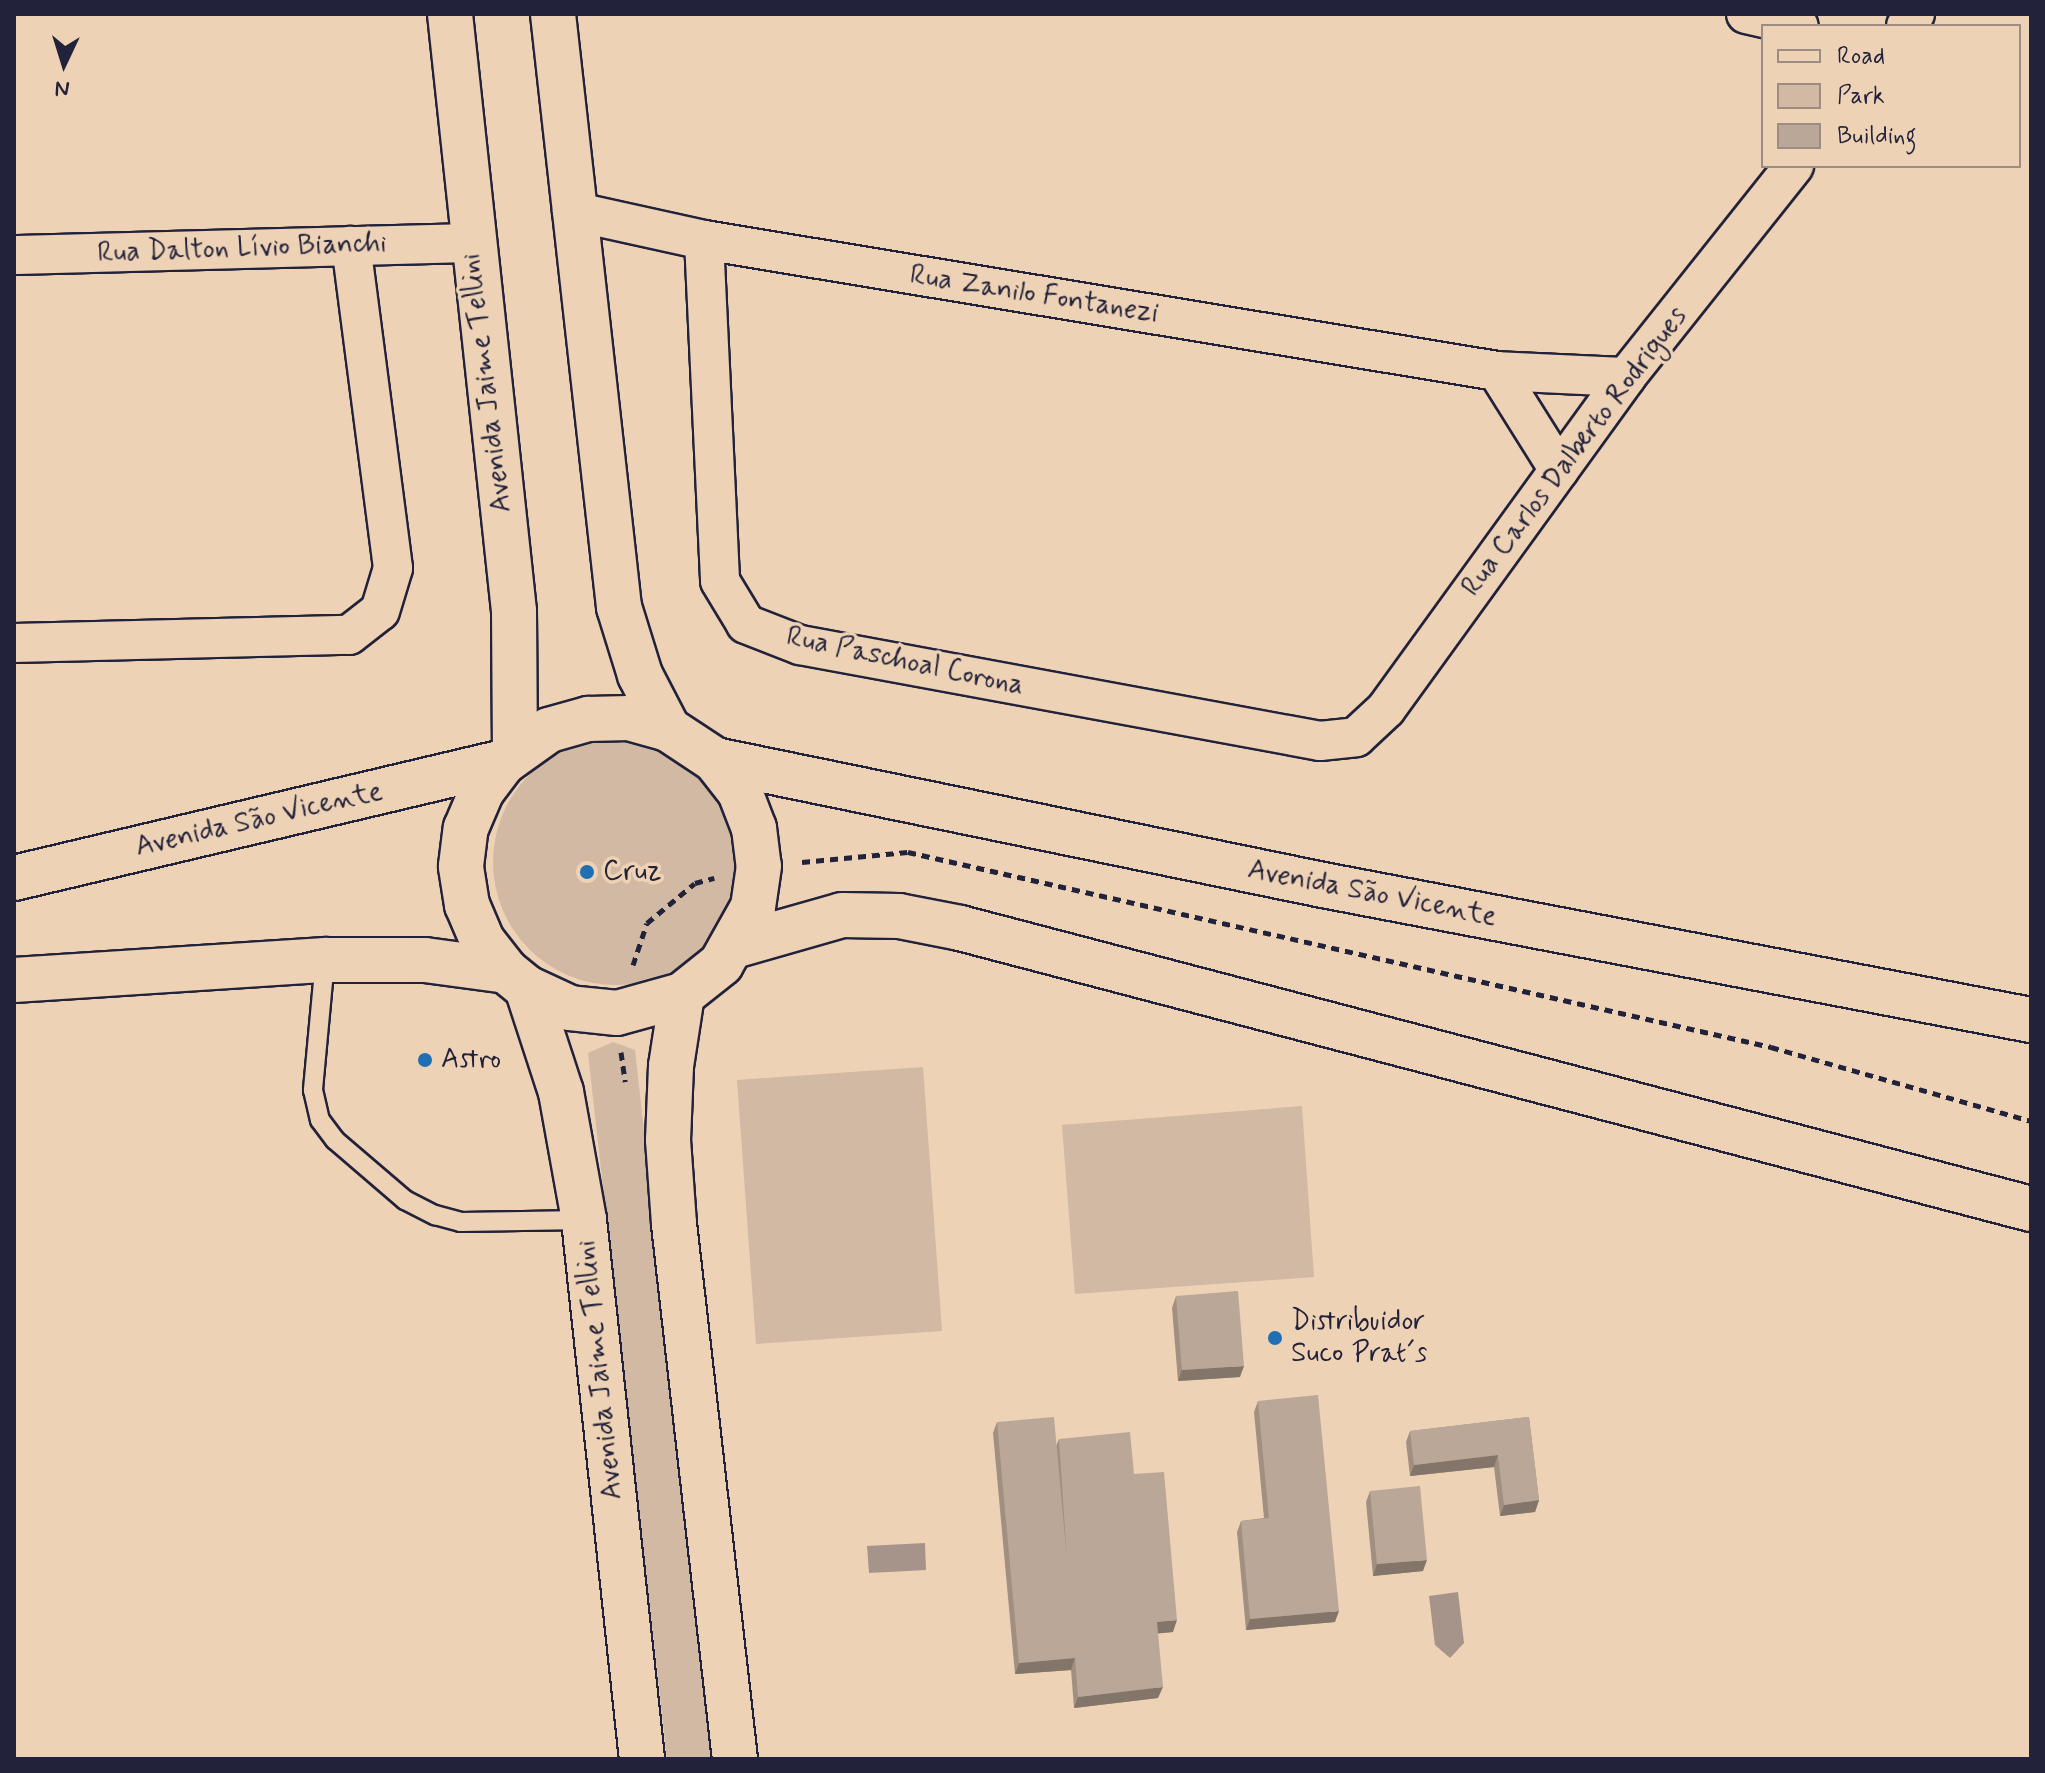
<!DOCTYPE html>
<meta charset="utf-8">
<style>
body{margin:0}
#map{position:relative;width:2045px;height:1773px;overflow:hidden;background:#eed2b5;font-family:Mynerve,sans-serif}
div>[style]{position:absolute}
.green>*{inset:0;background:#d1b9a4}
.round{border-radius:50%}
.water>*{inset:0;background:#a69389}
.path>*{height:5px;margin-top:-2.5px;transform-origin:0;background:repeating-linear-gradient(90deg,#22223b 0 8px,transparent 0 14px)}
.roads{filter:drop-shadow(2px 0 #22223b) drop-shadow(-2px 0 #22223b) drop-shadow(0 2px #22223b) drop-shadow(0 -2px #22223b)}
.service>*{height:18px;margin:-9px;padding:0 9px;transform-origin:9px;border-radius:9px;background:#eed2b5}
.minor>*{height:38px;margin:-19px;padding:0 19px;transform-origin:19px;border-radius:19px;background:#eed2b5}
.tertiary>*{height:44px;margin:-22px;padding:0 22px;transform-origin:22px;border-radius:22px;background:#eed2b5}
.secondary>*{height:44px;margin:-22px;padding:0 22px;transform-origin:22px;border-radius:22px;background:#eed2b5}
.wall>*{inset:0;background:#a19082}
.shaded-wall>*{inset:0;background:#83756a}
.building>*{inset:0;background:#bba797}
.dots>*{width:22px;height:22px;translate:-50% -50%;box-sizing:border-box;border:4px solid #eed2b5;border-radius:50%}
span{translate:-50% -50%;white-space:nowrap;text-align:center;line-height:1.15;-webkit-text-stroke:7px #eed2b5;paint-order:stroke}
.street-label{font-size:28px;color:#22223b}
.poi-label{font-size:28px;color:#22223b}
.left{translate:0 -50%;text-align:left}
.frame{position:absolute;inset:0;border:16px solid #22223b;pointer-events:none}
.legend{position:absolute;left:1761px;top:24px;width:260px;height:144px;box-sizing:border-box;background:#eed2b5;border:2px solid #9c8c84;margin:0;padding:10px 14px;list-style:none;font-size:24px;color:#22223b}
.legend li{display:flex;align-items:center;gap:16px;height:40px}
.legend b{width:40px;border:2px solid #9c8c84}
.north{position:absolute;left:24px;top:24px;width:80px;height:80px;-webkit-text-stroke:6px #eed2b5;paint-order:stroke;rotate:184deg;font-size:22px;font-weight:700;line-height:32px;text-align:center;color:#22223b}
.north::after{content:'';display:block;margin:auto;width:28px;height:36px;background:#22223b;clip-path:polygon(50% 0,100% 100%,50% 72%,0 100%)}
</style>
<div id="map">
<div class="green">
<div class="round" style="left:493px;top:739px;width:246px;height:246px"></div>
<div style="clip-path:polygon(613px 1042px,635px 1050px,713px 1759px,667px 1759px,588px 1053px)"></div>
<div style="clip-path:polygon(923px 1067px,942px 1331px,756px 1344px,737px 1080px)"></div>
<div style="clip-path:polygon(1302px 1106px,1314px 1277px,1075px 1294px,1062px 1125px)"></div>
</div>
<div class="water">
<div style="clip-path:polygon(925px 1543px,926px 1570px,869px 1573px,867px 1546px)"></div>
<div style="clip-path:polygon(1458px 1592px,1464px 1643px,1450px 1658px,1435px 1645px,1429px 1596px)"></div>
</div>
<div class="path">
<div style="left:802px;top:862px;width:106px;rotate:-5.4deg"></div>
<div style="left:908px;top:852px;width:885px;rotate:12.73deg"></div>
<div style="left:1771px;top:1047px;width:270px;rotate:15.9deg"></div>
<div style="left:633px;top:965px;width:44px;rotate:-71.6deg"></div>
<div style="left:647px;top:923px;width:62px;rotate:-39.8deg"></div>
<div style="left:695px;top:883px;width:20px;rotate:-15deg"></div>
<div style="left:621px;top:1052px;width:30px;rotate:82deg"></div>
</div>
<div class="roads">
<div class="service">
<div style="left:325px;top:960px;width:131px;rotate:95.3deg"></div>
<div style="left:313px;top:1090px;width:31px;rotate:77deg"></div>
<div style="left:320px;top:1120px;width:25px;rotate:53deg"></div>
<div style="left:335px;top:1140px;width:92px;rotate:40.6deg"></div>
<div style="left:405px;top:1200px;width:34px;rotate:27deg"></div>
<div style="left:435px;top:1215px;width:27px;rotate:15deg"></div>
<div style="left:461px;top:1222px;width:123px;rotate:-0.9deg"></div>
</div>
<div class="minor">
<div style="left:1746px;top:14px;width:54px;rotate:12.8deg"></div>
<div style="left:1906px;top:26px;width:15px;rotate:-53deg"></div>
<div style="left:572px;top:211px;width:135px;rotate:12.4deg"></div>
<div style="left:704px;top:240px;width:804px;rotate:9.38deg"></div>
<div style="left:1497px;top:371px;width:129px;rotate:2.7deg"></div>
<div style="left:704px;top:240px;width:341px;rotate:87.3deg"></div>
<div style="left:720px;top:581px;width:50px;rotate:58.8deg"></div>
<div style="left:746px;top:624px;width:58px;rotate:21.3deg"></div>
<div style="left:800px;top:645px;width:529px;rotate:10.46deg"></div>
<div style="left:1320px;top:741px;width:36px;rotate:-6deg"></div>
<div style="left:1356px;top:737px;width:41px;rotate:-43deg"></div>
<div style="left:1386px;top:709px;width:410px;rotate:-54.1deg"></div>
<div style="left:1626px;top:377px;width:270px;rotate:-51.5deg"></div>
<div style="left:14px;top:255px;width:456px;rotate:-1.5deg"></div>
<div style="left:1497px;top:371px;width:117px;rotate:57.9deg"></div>
<div style="left:14px;top:643px;width:335px;rotate:-1.4deg"></div>
<div style="left:349px;top:635px;width:39px;rotate:-38deg"></div>
<div style="left:380px;top:611px;width:45px;rotate:-73.2deg"></div>
<div style="left:393px;top:568px;width:325px;rotate:-97.4deg"></div>
</div>
<div class="tertiary">
<div style="left:450px;top:14px;width:600px;rotate:83.88deg"></div>
<div style="left:514px;top:611px;width:141px;rotate:89.6deg"></div>
<div style="left:553px;top:14px;width:597px;rotate:83.65deg"></div>
<div style="left:619px;top:607px;width:71px;rotate:72.8deg"></div>
<div style="left:640px;top:675px;width:61px;rotate:62.6deg"></div>
</div>
<div class="secondary">
<div style="left:715px;top:760px;width:621px;rotate:11.62deg"></div>
<div style="left:1323px;top:885px;width:721px;rotate:10.8deg"></div>
<div style="left:14px;top:878px;width:504px;rotate:-13.32deg"></div>
<div style="left:504px;top:762px;width:55px;rotate:-35.4deg"></div>
<div style="left:549px;top:730px;width:41px;rotate:-15.8deg"></div>
<div style="left:588px;top:719px;width:41px;rotate:-1.4deg"></div>
<div style="left:629px;top:718px;width:41px;rotate:15.8deg"></div>
<div style="left:668px;top:729px;width:56px;rotate:33.4deg"></div>
<div style="left:715px;top:760px;width:41px;rotate:52deg"></div>
<div style="left:740px;top:792px;width:39px;rotate:69deg"></div>
<div style="left:754px;top:828px;width:38px;rotate:83deg"></div>
<div style="left:759px;top:866px;width:41px;rotate:98.3deg"></div>
<div style="left:753px;top:907px;width:65px;rotate:119.3deg"></div>
<div style="left:721px;top:964px;width:50px;rotate:141.5deg"></div>
<div style="left:682px;top:995px;width:67px;rotate:164.5deg"></div>
<div style="left:617px;top:1013px;width:47px;rotate:-173.9deg"></div>
<div style="left:570px;top:1008px;width:47px;rotate:-155.1deg"></div>
<div style="left:527px;top:988px;width:27px;rotate:-141deg"></div>
<div style="left:506px;top:971px;width:39px;rotate:-128deg"></div>
<div style="left:482px;top:940px;width:38px;rotate:-113deg"></div>
<div style="left:467px;top:905px;width:39px;rotate:-99deg"></div>
<div style="left:461px;top:866px;width:38px;rotate:-83deg"></div>
<div style="left:466px;top:828px;width:39px;rotate:-67deg"></div>
<div style="left:481px;top:792px;width:38px;rotate:-53deg"></div>
<div style="left:737px;top:945px;width:109px;rotate:-15.9deg"></div>
<div style="left:842px;top:915px;width:57px;rotate:1deg"></div>
<div style="left:899px;top:916px;width:62px;rotate:11.1deg"></div>
<div style="left:960px;top:928px;width:1107px;rotate:14.7deg"></div>
<div style="left:14px;top:980px;width:312px;rotate:-3.7deg"></div>
<div style="left:325px;top:960px;width:100px"></div>
<div style="left:425px;top:960px;width:82px;rotate:7.7deg"></div>
<div style="left:527px;top:988px;width:109px;rotate:71.9deg"></div>
<div style="left:561px;top:1092px;width:130px;rotate:79.8deg"></div>
<div style="left:584px;top:1220px;width:542px;rotate:83.86deg"></div>
<div style="left:682px;top:995px;width:72px;rotate:98.8deg"></div>
<div style="left:671px;top:1066px;width:74px;rotate:92.3deg"></div>
<div style="left:668px;top:1140px;width:84px;rotate:85.9deg"></div>
<div style="left:674px;top:1224px;width:538px;rotate:83.5deg"></div>
</div>
</div>
<div class="wall">
<div style="clip-path:polygon(1176px 1296px,1240px 1377px,1178px 1381px,1172px 1308px)"></div>
<div style="clip-path:polygon(1258px 1401px,1335px 1622px,1246px 1630px,1237px 1532px,1241px 1521px,1264px 1518px,1254px 1412px)"></div>
<div style="clip-path:polygon(1529px 1417px,1539px 1500px,1535px 1512px,1500px 1516px,1494px 1467px,1410px 1476px,1406px 1442px,1410px 1431px)"></div>
<div style="clip-path:polygon(997px 1422px,1056px 1446px,1059px 1439px,1134px 1474px,1173px 1632px,1158px 1633px,1158px 1698px,1074px 1708px,1071px 1670px,1015px 1674px,993px 1433px)"></div>
<div style="clip-path:polygon(1370px 1491px,1423px 1571px,1373px 1576px,1366px 1502px)"></div>
</div>
<div class="shaded-wall">
<div style="clip-path:polygon(1244px 1366px,1240px 1377px,1178px 1381px,1182px 1370px)"></div>
<div style="clip-path:polygon(1498px 1455px,1494px 1467px,1410px 1476px,1414px 1465px)"></div>
<div style="clip-path:polygon(1539px 1500px,1535px 1512px,1500px 1516px,1504px 1505px)"></div>
<div style="clip-path:polygon(1427px 1560px,1423px 1571px,1373px 1576px,1377px 1564px)"></div>
<div style="clip-path:polygon(1339px 1611px,1335px 1622px,1246px 1630px,1250px 1619px)"></div>
<div style="clip-path:polygon(1177px 1620px,1173px 1632px,1153px 1634px,1157px 1622px)"></div>
<div style="clip-path:polygon(1075px 1658px,1071px 1670px,1015px 1674px,1019px 1663px)"></div>
<div style="clip-path:polygon(1163px 1687px,1158px 1698px,1074px 1708px,1078px 1697px)"></div>
</div>
<div class="building">
<div style="clip-path:polygon(1238px 1291px,1244px 1366px,1182px 1370px,1176px 1296px)"></div>
<div style="clip-path:polygon(1318px 1395px,1339px 1611px,1250px 1619px,1241px 1521px,1269px 1518px,1258px 1401px)"></div>
<div style="clip-path:polygon(1054px 1417px,1067px 1560px,1059px 1439px,1130px 1432px,1134px 1474px,1164px 1472px,1177px 1620px,1157px 1622px,1163px 1687px,1078px 1697px,1075px 1658px,1019px 1663px,997px 1422px)"></div>
<div style="clip-path:polygon(1529px 1417px,1539px 1500px,1504px 1505px,1498px 1455px,1414px 1465px,1410px 1431px)"></div>
<div style="clip-path:polygon(1420px 1486px,1427px 1560px,1377px 1564px,1370px 1491px)"></div>
</div>
<div class="dots">
<div style="left:587px;top:872px;background:#1f6fb2"></div>
<div style="left:425px;top:1060px;background:#1f6fb2"></div>
<div style="left:1275px;top:1338px;background:#1f6fb2"></div>
</div>
<div class="street-label">
<span style="left:242px;top:249px;rotate:-2deg">Rua Dalton Lívio Bianchi</span>
<span style="left:1034px;top:295px;rotate:9deg">Rua Zanilo Fontanezi</span>
<span style="left:487px;top:383px;rotate:-97deg">Avenida Jaime Tellini</span>
<span style="left:1575px;top:452px;rotate:-53deg">Rua Carlos Dalberto Rodrigues</span>
<span style="left:905px;top:662px;rotate:12deg">Rua Paschoal Corona</span>
<span style="left:259px;top:820px;rotate:-13deg">Avenida São Vicente</span>
<span style="left:1372px;top:894px;rotate:11deg">Avenida São Vicente</span>
<span style="left:600px;top:1370px;rotate:-96deg">Avenida Jaime Tellini</span>
</div>
<div class="poi-label">
<span class="left" style="left:603px;top:872px">Cruz</span>
<span class="left" style="left:441px;top:1060px">Astro</span>
<span class="left" style="left:1291px;top:1338px">Distribuidor<br>Suco Prat´s</span>
</div>
<div class="frame"></div>
<ul class="legend">
<li><b style="height:10px;background:#eed2b5"></b>Road</li>
<li><b style="height:22px;background:#d1b9a4"></b>Park</li>
<li><b style="height:22px;background:#bba797"></b>Building</li>
</ul>
<div class="north">N</div>
</div>
